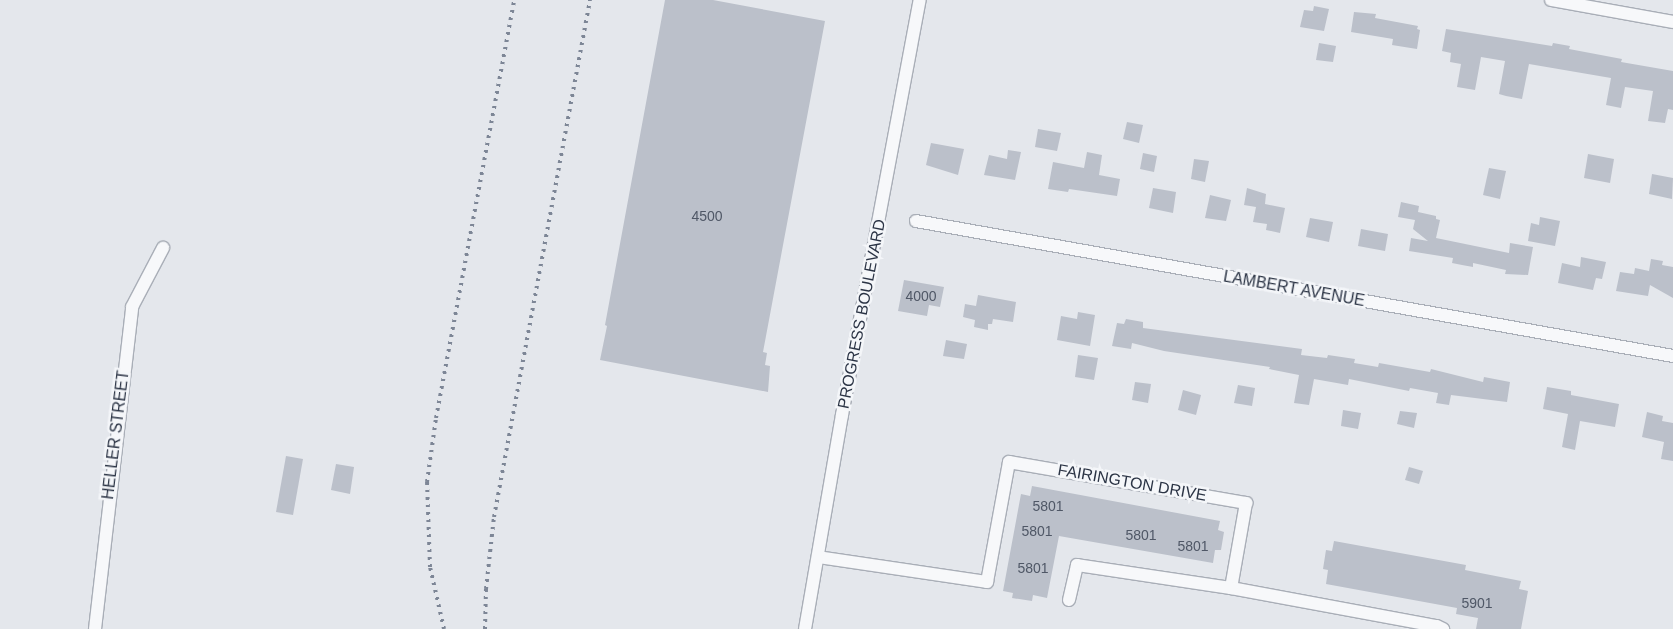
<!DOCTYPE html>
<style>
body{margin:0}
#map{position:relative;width:1673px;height:629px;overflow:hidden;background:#e4e7ec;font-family:Arial,sans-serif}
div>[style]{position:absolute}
.building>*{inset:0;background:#bbc0ca}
.roads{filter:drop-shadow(1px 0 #a9aeb7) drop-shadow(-1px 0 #a9aeb7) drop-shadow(0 1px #a9aeb7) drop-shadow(0 -1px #a9aeb7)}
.street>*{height:12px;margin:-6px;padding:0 6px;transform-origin:6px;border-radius:6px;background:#f7f8fa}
.rail>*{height:4px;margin-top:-2px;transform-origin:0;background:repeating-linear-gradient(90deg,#7d8696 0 2.5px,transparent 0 7.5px)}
span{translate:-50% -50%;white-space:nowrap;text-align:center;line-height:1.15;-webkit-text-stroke:5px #f4f6f9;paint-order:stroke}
.number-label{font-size:14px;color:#4f5766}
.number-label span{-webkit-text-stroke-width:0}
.street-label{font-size:16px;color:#2b3445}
</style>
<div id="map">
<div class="building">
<div style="clip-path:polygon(665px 0,713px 0,825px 21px,763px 352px,767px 353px,765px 365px,770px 366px,768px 392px,600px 360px,607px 326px,605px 325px)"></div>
<div style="clip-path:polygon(1314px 6px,1329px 9px,1324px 31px,1300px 27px,1304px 10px,1313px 11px)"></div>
<div style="clip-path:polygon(1354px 12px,1376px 14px,1375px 18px,1418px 26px,1417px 29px,1420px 30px,1417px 49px,1392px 45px,1393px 39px,1351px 32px)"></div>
<div style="clip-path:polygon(1446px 29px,1552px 46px,1553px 43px,1570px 46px,1569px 49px,1622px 59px,1621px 62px,1673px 71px,1673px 110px,1668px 109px,1665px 123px,1648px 121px,1653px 91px,1625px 87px,1621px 108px,1606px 105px,1611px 78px,1529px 64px,1522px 99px,1506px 96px,1499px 94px,1505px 61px,1481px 57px,1475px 90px,1457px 87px,1461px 64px,1450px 62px,1451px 53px,1442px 51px)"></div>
<div style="clip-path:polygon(1319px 43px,1336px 46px,1333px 62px,1316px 60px)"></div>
<div style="clip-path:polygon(1127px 122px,1143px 125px,1139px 143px,1123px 139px)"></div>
<div style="clip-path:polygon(1038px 129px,1061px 133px,1057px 151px,1035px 147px)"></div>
<div style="clip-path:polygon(931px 143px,964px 149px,958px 175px,926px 165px)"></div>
<div style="clip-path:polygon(1008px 150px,1021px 152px,1015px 180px,984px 175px,989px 155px,1007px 159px)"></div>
<div style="clip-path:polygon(1087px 152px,1102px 155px,1099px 175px,1120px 179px,1117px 196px,1069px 189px,1068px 192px,1048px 189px,1053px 162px,1084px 168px)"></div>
<div style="clip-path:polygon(1143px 153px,1157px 156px,1154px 172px,1140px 169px)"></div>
<div style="clip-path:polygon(1588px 154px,1614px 159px,1610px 183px,1584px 178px)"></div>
<div style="clip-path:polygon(1194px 159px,1209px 161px,1205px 182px,1191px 179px)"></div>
<div style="clip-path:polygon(1489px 168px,1506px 171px,1500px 199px,1483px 195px)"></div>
<div style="clip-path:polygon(1652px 174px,1673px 178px,1672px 199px,1649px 194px)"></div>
<div style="clip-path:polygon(1153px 188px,1176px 192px,1173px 213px,1149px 208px)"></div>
<div style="clip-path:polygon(1247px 188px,1266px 194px,1265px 204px,1285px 208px,1280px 233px,1266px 230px,1267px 224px,1253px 222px,1256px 207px,1244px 205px)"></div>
<div style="clip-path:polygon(1210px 195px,1231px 200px,1226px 221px,1205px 218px)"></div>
<div style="clip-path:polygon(1401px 202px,1419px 206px,1418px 212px,1436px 216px,1436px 219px,1440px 220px,1436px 238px,1509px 253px,1510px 243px,1533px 247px,1528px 275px,1505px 274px,1506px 270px,1473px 263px,1473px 267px,1462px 265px,1452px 263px,1453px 258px,1409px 251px,1411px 238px,1428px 241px,1413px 229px,1415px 220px,1398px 217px)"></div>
<div style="clip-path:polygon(1540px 217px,1560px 221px,1555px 246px,1528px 241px,1531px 223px,1539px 225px)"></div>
<div style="clip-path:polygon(1310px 218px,1333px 222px,1329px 242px,1306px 237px)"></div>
<div style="clip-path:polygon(1361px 229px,1388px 234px,1385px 251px,1358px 246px)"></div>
<div style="clip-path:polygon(1581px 257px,1606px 262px,1602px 279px,1596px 278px,1593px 290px,1558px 283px,1562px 263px,1580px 267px)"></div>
<div style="clip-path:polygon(1651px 259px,1663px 261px,1662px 265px,1673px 267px,1673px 298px,1650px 285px,1648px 296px,1616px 291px,1620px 272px,1634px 274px,1635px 268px,1649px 271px)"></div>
<div style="clip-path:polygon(904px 280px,944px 287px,940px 307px,929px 305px,927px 316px,898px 311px)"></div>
<div style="clip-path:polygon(978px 295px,1016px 302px,1013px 322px,993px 319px,992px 324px,988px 324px,988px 330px,974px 327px,975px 320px,963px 317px,965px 304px,976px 306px)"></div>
<div style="clip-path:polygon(1078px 312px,1095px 315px,1090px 346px,1057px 340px,1061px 316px,1077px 319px)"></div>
<div style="clip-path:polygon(1126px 319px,1143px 322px,1143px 328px,1302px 349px,1301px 355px,1327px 358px,1328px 355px,1355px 359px,1354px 363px,1378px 367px,1379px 363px,1430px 372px,1431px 369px,1483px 382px,1484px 377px,1510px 382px,1507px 402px,1451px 395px,1449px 405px,1436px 403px,1438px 393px,1410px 388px,1409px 391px,1349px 379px,1348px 385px,1314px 379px,1309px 405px,1294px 403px,1299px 375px,1269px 369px,1270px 367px,1164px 351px,1132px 343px,1131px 349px,1112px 346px,1117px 323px,1124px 324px)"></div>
<div style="clip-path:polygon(946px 340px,967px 344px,964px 359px,943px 356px)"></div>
<div style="clip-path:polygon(1078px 355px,1098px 358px,1094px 380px,1075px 377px)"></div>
<div style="clip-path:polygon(1135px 382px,1151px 384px,1148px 403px,1132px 400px)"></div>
<div style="clip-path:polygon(1238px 385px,1255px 388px,1252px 406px,1234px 403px)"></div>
<div style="clip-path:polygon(1547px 387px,1571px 391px,1571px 395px,1619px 404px,1615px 427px,1580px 421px,1575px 450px,1562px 447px,1568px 414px,1543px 409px)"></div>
<div style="clip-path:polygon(1183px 390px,1201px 395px,1196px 415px,1178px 410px)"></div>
<div style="clip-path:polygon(1343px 410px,1361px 413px,1358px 429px,1341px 426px)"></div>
<div style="clip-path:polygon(1400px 411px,1417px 413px,1414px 428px,1397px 424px)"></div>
<div style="clip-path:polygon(1647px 412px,1663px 416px,1662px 421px,1673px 423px,1673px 461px,1661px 459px,1664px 442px,1642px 437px)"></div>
<div style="clip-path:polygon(286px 456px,303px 459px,293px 515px,276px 512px)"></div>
<div style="clip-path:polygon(336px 464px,354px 467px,350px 494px,331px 490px)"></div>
<div style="clip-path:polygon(1409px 467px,1423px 471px,1419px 484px,1405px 480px)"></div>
<div style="clip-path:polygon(1032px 486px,1220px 521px,1218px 530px,1224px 532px,1221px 550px,1215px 550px,1213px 563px,1059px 536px,1047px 598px,1033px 595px,1032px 601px,1012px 598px,1013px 593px,1003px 591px,1021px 494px,1030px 496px)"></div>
<div style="clip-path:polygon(1334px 541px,1466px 565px,1465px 570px,1521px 581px,1519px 589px,1528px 591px,1521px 629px,1476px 629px,1478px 618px,1456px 614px,1457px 608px,1326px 584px,1328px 570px,1323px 569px,1326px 550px,1332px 551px)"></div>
</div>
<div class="roads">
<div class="street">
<div style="left:1551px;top:0;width:124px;rotate:10.2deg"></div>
<div style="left:916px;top:221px;width:769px;rotate:10.11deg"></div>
<div style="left:818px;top:557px;width:171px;rotate:8.4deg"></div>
<div style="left:987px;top:582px;width:122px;rotate:-79.6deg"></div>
<div style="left:1009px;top:462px;width:241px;rotate:9.8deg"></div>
<div style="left:1246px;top:503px;width:86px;rotate:100deg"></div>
<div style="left:1231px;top:588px;width:209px;rotate:10.5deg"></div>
<div style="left:1437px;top:626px;width:7px;rotate:27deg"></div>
<div style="left:1069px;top:600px;width:36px;rotate:-77deg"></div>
<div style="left:1077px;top:565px;width:156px;rotate:8.5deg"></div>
<div style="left:95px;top:629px;width:324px;rotate:-83.4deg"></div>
<div style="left:132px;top:307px;width:67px;rotate:-62.3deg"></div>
<div style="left:805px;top:629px;width:217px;rotate:-80.2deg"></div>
<div style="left:842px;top:415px;width:422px;rotate:-79.4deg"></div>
</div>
</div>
<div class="rail">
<div style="left:444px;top:629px;width:64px;rotate:-102.7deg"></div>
<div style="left:430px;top:567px;width:85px;rotate:-92deg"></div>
<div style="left:427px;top:482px;width:65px;rotate:-82deg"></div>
<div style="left:436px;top:418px;width:425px;rotate:-79.4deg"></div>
<div style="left:485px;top:629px;width:40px;rotate:-88.6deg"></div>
<div style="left:486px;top:589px;width:72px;rotate:-83.7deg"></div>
<div style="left:494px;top:517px;width:526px;rotate:-79.48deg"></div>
</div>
<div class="number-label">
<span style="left:707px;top:216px">4500</span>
<span style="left:921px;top:296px">4000</span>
<span style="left:1048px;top:506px">5801</span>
<span style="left:1037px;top:531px">5801</span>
<span style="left:1141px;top:535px">5801</span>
<span style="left:1193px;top:546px">5801</span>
<span style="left:1033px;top:568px">5801</span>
<span style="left:1477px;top:603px">5901</span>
</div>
<div class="street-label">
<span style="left:1294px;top:289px;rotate:10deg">LAMBERT AVENUE</span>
<span style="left:862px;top:314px;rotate:-79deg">PROGRESS BOULEVARD</span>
<span style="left:116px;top:435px;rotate:-83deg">HELLER STREET</span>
<span style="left:1132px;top:483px;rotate:10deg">FAIRINGTON DRIVE</span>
</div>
</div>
